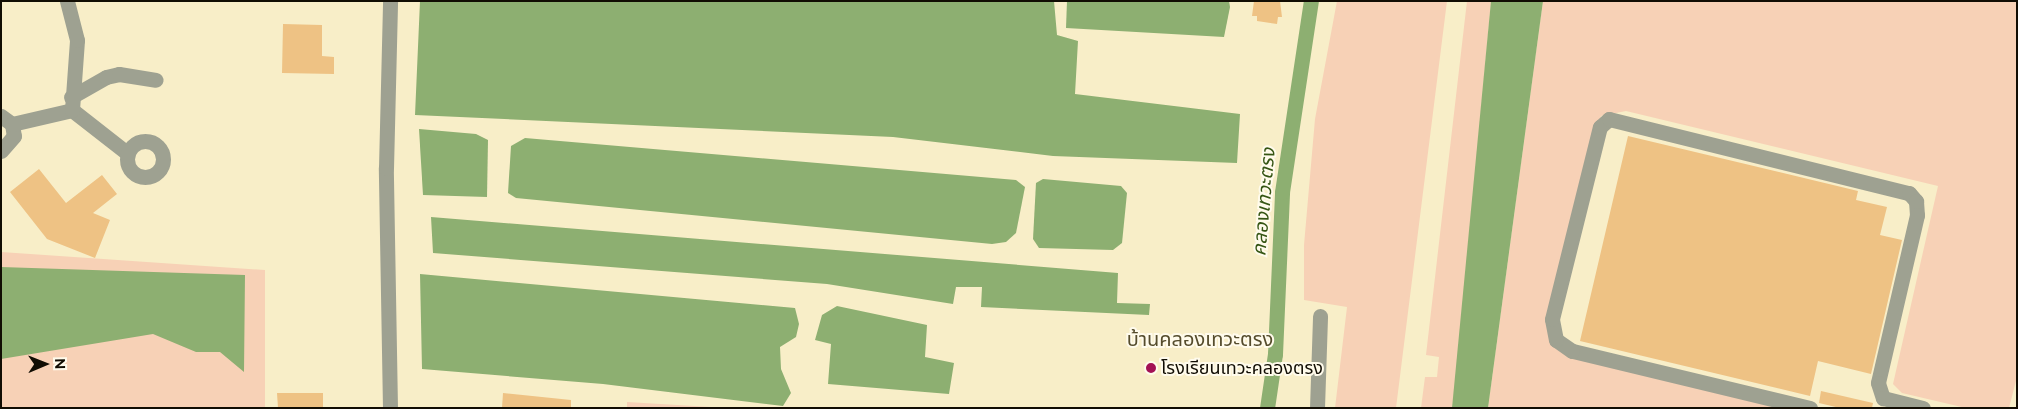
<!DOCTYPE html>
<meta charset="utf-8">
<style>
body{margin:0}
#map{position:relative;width:2018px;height:409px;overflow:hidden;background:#f8eec8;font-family:Raleway,"Noto Sans Thai",sans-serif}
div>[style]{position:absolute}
.green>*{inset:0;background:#f7d1b6}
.water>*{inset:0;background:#8daf71}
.canal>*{height:15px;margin:-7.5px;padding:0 7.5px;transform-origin:7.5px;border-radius:7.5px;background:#8daf71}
.building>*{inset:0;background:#eec284}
.minor>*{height:15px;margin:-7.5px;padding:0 7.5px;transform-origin:7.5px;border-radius:7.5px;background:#9ea191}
.minor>.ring{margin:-7.5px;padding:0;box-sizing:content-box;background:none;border:15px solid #9ea191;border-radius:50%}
.dots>*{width:14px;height:14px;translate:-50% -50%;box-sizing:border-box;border:2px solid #fffbec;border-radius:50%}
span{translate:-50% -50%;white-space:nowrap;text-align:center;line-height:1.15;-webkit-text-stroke:4px #fffbec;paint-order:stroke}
.poi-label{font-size:18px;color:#110d03}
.left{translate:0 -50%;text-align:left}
.water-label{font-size:19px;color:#355513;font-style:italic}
.quarter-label{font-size:20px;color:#554c2c}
.frame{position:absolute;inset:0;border:2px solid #110d03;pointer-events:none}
.north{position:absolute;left:20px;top:339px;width:50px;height:50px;-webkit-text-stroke:4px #fffbec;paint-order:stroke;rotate:89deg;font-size:14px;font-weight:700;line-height:20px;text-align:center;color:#110d03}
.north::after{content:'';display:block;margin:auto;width:18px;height:22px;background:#110d03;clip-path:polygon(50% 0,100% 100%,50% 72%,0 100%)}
</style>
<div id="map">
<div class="green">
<div style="clip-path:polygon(1337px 1px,1447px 1px,1396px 408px,1335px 408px,1347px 307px,1304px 300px,1304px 245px,1315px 119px)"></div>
<div style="clip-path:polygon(1467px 1px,1491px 1px,1457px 376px,1452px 408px,1421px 408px,1425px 377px,1437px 377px,1439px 357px,1426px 355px)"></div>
<div style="clip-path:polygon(1543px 1px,2017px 1px,2017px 377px,2009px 408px,1966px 408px,1902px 393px,1893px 384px,1938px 186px,1626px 111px,1601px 116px,1549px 339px,1791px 408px,1488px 408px)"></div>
<div style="clip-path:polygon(1px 252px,265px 270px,265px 408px,1px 408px)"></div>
<div style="clip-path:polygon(627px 402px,728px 408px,627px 408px)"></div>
</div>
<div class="water">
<div style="clip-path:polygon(420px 1px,1054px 1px,1057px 35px,1078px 41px,1075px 94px,1240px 114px,1237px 163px,1053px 156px,893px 137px,415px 115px)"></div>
<div style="clip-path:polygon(1067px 1px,1229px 1px,1230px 7px,1224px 37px,1066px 28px)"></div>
<div style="clip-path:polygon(1491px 1px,1543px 1px,1488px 408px,1452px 408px)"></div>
<div style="clip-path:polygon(419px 129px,476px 134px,488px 140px,487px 197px,423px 195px)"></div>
<div style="clip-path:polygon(525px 138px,1016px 180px,1025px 187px,1016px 233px,1006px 242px,992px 244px,516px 198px,508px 193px,511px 146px)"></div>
<div style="clip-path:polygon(1043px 179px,1121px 186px,1127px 193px,1122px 243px,1113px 250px,1039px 248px,1033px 239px,1036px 183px)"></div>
<div style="clip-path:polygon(431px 217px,1118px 273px,1117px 303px,1150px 304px,1149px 315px,981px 307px,982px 287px,956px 287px,953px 304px,827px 284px,433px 253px)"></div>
<div style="clip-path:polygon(1px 267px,245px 275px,244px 372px,220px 352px,196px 352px,153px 334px,1px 359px)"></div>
<div style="clip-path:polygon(420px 274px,795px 308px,799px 324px,796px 337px,780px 347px,781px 369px,791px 393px,783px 406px,603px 384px,422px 369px)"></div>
<div style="clip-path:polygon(837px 306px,927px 325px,925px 357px,954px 363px,949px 394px,828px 384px,831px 344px,815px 340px,822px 315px)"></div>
</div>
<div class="canal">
<div style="left:1267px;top:408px;width:55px;rotate:-81.6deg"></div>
<div style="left:1275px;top:354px;width:162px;rotate:-87.5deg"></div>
<div style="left:1282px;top:192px;width:193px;rotate:-81.4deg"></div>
</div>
<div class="building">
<div style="clip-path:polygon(1254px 1px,1280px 1px,1282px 17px,1278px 17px,1277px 24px,1257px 21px,1257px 16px,1252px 16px)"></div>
<div style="clip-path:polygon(283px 24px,322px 25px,322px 56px,334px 57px,334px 74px,282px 73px)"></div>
<div style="clip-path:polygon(1628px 136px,1858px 191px,1856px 200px,1887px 207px,1880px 235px,1902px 240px,1871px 374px,1818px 361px,1810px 396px,1580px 341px)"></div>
<div style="clip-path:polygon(39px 169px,66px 203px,102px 175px,117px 194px,93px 213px,110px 220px,95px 258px,47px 239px,10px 192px)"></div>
<div style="clip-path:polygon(1821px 391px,1873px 403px,1872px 408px,1840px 408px,1819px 403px)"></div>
<div style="clip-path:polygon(277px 393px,323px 393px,323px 408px,278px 408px)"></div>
<div style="clip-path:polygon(503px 393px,571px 400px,571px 408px,502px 408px)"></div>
</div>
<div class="minor">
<div style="left:71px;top:97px;width:40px;rotate:-29.7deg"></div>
<div style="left:106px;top:77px;width:13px;rotate:-13deg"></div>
<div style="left:119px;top:74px;width:37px;rotate:9deg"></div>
<div style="left:72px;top:110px;width:70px;rotate:38deg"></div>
<div style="left:1px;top:116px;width:14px;rotate:36deg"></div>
<div style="left:12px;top:124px;width:12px;rotate:81deg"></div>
<div style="left:14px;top:136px;width:20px;rotate:131deg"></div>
<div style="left:12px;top:124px;width:62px;rotate:-13.1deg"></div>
<div style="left:72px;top:110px;width:70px;rotate:-85.9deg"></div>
<div style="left:77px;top:40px;width:40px;rotate:-104.4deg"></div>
<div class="ring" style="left:127px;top:141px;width:21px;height:21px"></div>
<div style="left:390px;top:408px;width:240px;rotate:-91deg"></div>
<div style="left:386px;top:168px;width:167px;rotate:-88.6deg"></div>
<div style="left:1317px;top:408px;width:92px;rotate:-88.1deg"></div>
<div style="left:1810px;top:408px;width:245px;rotate:-166.5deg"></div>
<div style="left:1572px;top:351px;width:19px;rotate:-145deg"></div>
<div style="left:1556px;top:340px;width:21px;rotate:-101deg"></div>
<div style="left:1552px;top:319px;width:198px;rotate:-76deg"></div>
<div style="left:1600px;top:127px;width:12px;rotate:-42deg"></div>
<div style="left:1609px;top:119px;width:309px;rotate:13.9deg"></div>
<div style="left:1909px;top:193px;width:11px;rotate:49deg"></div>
<div style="left:1916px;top:201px;width:14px;rotate:86deg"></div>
<div style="left:1917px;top:215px;width:172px;rotate:103.1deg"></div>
<div style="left:1878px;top:383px;width:16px;rotate:72deg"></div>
<div style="left:1883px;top:398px;width:41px;rotate:14deg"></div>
</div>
<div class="dots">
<div style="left:1151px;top:368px;background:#a31154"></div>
</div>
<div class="poi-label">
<span class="left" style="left:1161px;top:368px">โรงเรียนเทวะคลองตรง</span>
</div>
<div class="water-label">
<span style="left:1264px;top:202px;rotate:-85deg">คลองเทวะตรง</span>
</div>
<div class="quarter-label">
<span style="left:1200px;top:339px">บ้านคลองเทวะตรง</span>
</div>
<div class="frame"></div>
<div class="north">N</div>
</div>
